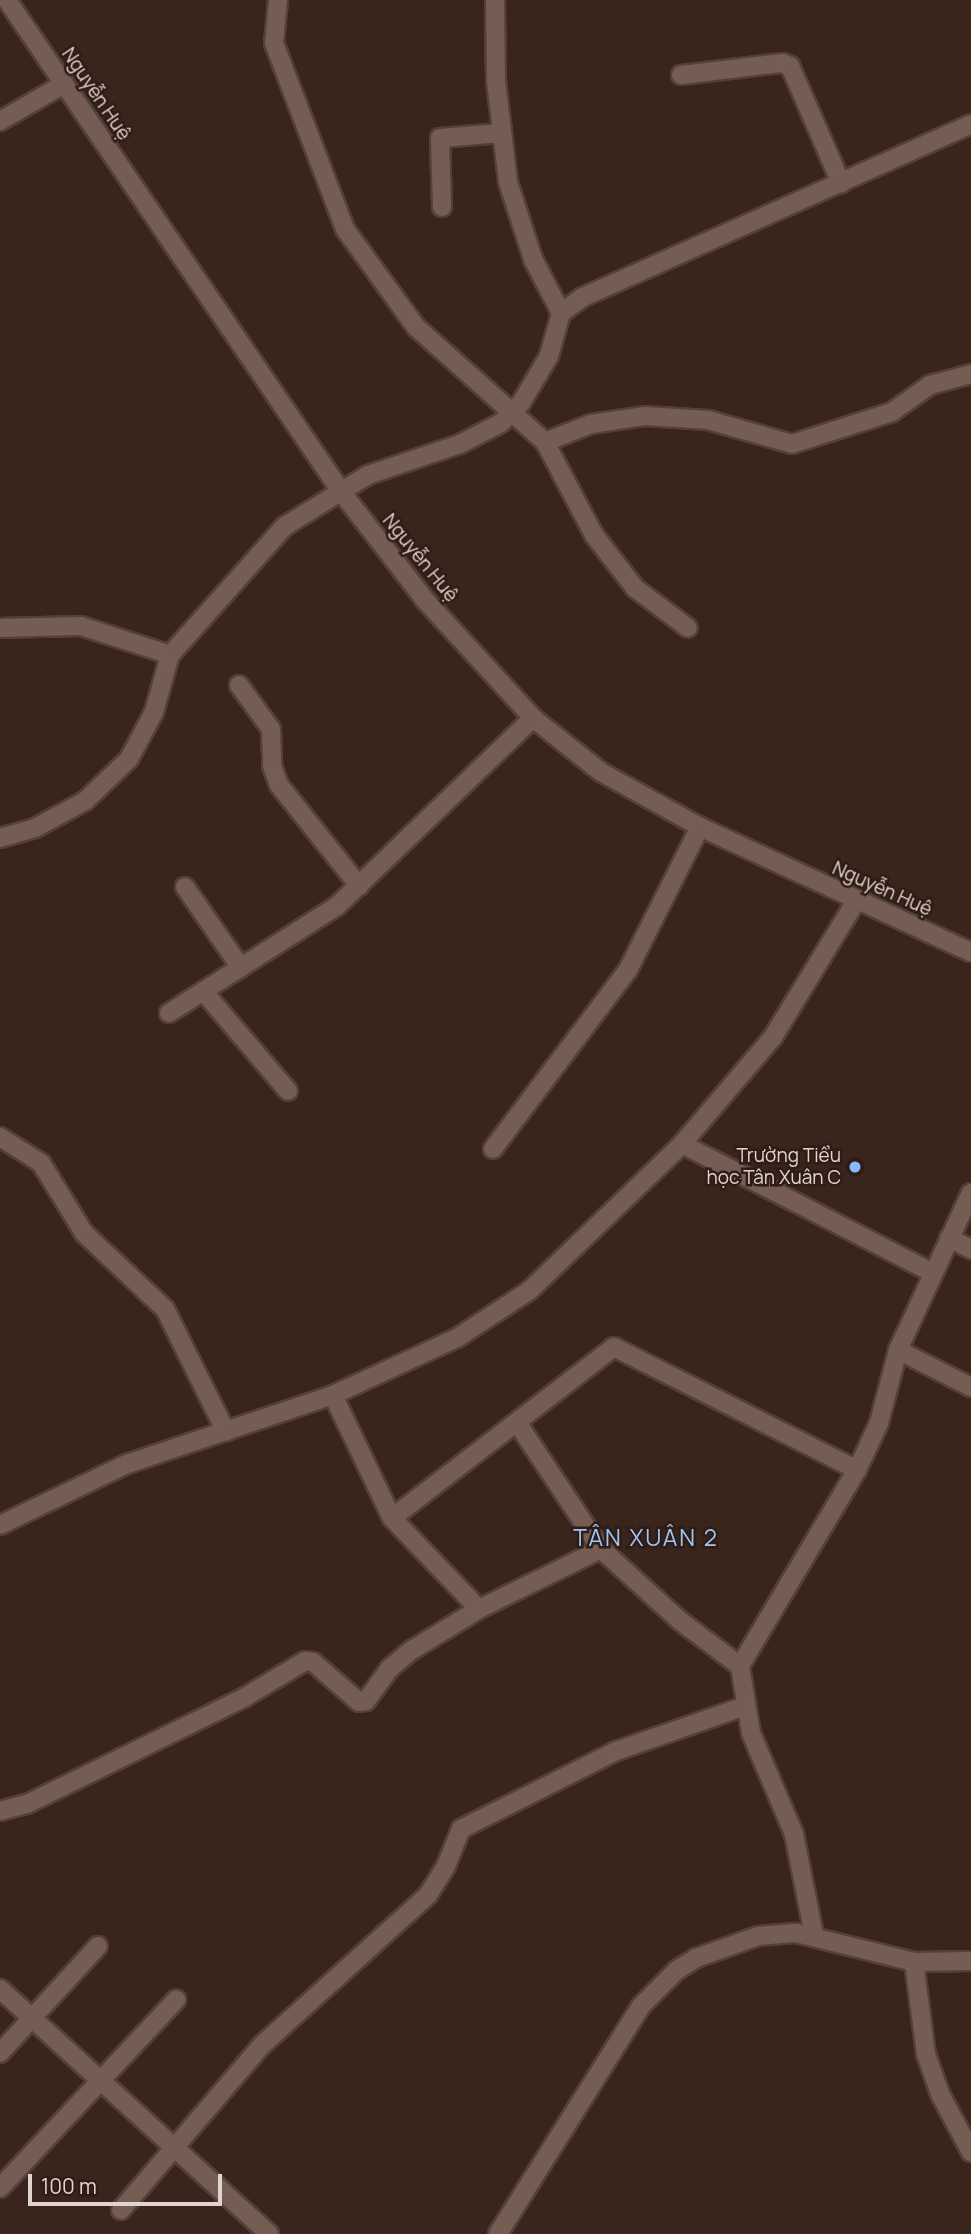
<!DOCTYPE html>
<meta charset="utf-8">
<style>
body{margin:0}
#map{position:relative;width:971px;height:2234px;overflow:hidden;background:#3a251d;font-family:Manrope,sans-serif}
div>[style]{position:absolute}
.roads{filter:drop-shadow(2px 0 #52413a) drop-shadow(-2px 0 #52413a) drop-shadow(0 2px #52413a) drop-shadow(0 -2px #52413a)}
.minor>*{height:18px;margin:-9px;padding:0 9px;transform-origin:9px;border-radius:9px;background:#755d54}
.dots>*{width:19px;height:19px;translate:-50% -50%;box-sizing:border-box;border:4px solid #2f1c14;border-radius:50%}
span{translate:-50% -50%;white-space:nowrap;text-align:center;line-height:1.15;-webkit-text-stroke:5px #2f1c14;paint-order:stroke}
.street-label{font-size:19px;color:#e1d3cd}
.poi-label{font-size:19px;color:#e1d3cd}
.right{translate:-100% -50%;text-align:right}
.quarter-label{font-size:23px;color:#a1c4f6;letter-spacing:2px}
.scale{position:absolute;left:28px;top:2174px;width:194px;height:32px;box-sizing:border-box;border:4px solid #e1d3cd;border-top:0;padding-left:9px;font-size:21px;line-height:24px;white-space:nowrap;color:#e1d3cd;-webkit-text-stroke:5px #2f1c14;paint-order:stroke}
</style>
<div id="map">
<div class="roads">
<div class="minor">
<div style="left:7px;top:0;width:592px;rotate:55.8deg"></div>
<div style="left:340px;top:490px;width:139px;rotate:52.3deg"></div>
<div style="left:425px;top:600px;width:160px;rotate:47.5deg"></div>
<div style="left:533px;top:718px;width:87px;rotate:38.5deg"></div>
<div style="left:601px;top:772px;width:113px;rotate:29.1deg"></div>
<div style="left:700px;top:827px;width:298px;rotate:24.8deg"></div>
<div style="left:278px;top:0;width:43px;rotate:95.3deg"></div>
<div style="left:274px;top:43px;width:199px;rotate:69.1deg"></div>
<div style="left:345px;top:229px;width:121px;rotate:54.1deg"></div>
<div style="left:416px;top:327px;width:173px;rotate:41.7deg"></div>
<div style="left:545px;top:442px;width:105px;rotate:62.2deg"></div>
<div style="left:594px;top:535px;width:67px;rotate:52.3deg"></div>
<div style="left:635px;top:588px;width:66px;rotate:37deg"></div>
<div style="left:495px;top:0;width:81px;rotate:89.3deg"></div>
<div style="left:496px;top:81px;width:102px;rotate:83.2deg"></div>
<div style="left:508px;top:182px;width:81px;rotate:72deg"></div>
<div style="left:533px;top:259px;width:61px;rotate:62.6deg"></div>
<div style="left:681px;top:75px;width:102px;rotate:-6.8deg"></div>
<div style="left:782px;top:63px;width:9px;rotate:21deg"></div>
<div style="left:790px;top:66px;width:128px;rotate:66.4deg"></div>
<div style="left:0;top:121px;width:74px;rotate:-30deg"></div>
<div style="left:442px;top:207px;width:69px;rotate:-91.7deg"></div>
<div style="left:440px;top:138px;width:62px;rotate:-4.6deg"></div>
<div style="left:545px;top:442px;width:49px;rotate:-21.4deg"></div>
<div style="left:591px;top:424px;width:55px;rotate:-8.4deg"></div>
<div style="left:645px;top:416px;width:63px;rotate:3.6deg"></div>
<div style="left:708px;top:420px;width:87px;rotate:15.9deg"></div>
<div style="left:792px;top:444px;width:105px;rotate:-17.7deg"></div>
<div style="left:892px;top:412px;width:47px;rotate:-35.4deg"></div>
<div style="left:930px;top:385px;width:42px;rotate:-15deg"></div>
<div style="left:0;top:628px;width:81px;rotate:-1.4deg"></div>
<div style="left:81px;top:626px;width:94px;rotate:18deg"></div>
<div style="left:239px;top:685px;width:54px;rotate:54deg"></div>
<div style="left:271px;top:729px;width:37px;rotate:88deg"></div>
<div style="left:272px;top:766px;width:20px;rotate:70deg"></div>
<div style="left:279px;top:785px;width:129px;rotate:51.6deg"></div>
<div style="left:0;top:838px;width:36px;rotate:-16deg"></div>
<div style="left:35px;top:828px;width:57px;rotate:-28.4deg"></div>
<div style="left:85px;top:801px;width:61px;rotate:-43.7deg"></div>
<div style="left:129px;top:759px;width:53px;rotate:-62deg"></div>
<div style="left:154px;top:712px;width:59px;rotate:-74.3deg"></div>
<div style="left:170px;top:655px;width:173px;rotate:-48.3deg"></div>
<div style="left:285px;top:526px;width:97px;rotate:-31.6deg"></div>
<div style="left:368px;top:475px;width:97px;rotate:-18.6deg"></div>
<div style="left:460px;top:444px;width:46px;rotate:-27.1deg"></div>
<div style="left:501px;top:423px;width:28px;rotate:-45deg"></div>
<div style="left:521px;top:403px;width:55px;rotate:-59.2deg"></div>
<div style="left:549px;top:356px;width:45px;rotate:-74.4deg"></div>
<div style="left:561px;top:313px;width:27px;rotate:-36deg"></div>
<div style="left:583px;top:297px;width:425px;rotate:-24deg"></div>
<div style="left:185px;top:887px;width:98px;rotate:55.3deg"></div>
<div style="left:856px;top:901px;width:159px;rotate:121.4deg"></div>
<div style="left:773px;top:1037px;width:140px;rotate:130.4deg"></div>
<div style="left:682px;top:1144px;width:280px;rotate:27.2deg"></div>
<div style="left:203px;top:991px;width:131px;rotate:49.6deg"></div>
<div style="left:169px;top:1013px;width:199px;rotate:-32.5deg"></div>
<div style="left:337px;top:906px;width:272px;rotate:-43.8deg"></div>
<div style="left:0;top:1137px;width:49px;rotate:32.4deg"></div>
<div style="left:41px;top:1163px;width:82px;rotate:58.4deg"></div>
<div style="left:84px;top:1233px;width:111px;rotate:43.2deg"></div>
<div style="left:165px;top:1309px;width:137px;rotate:63.6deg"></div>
<div style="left:493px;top:1149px;width:224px;rotate:-53deg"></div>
<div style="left:628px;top:970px;width:160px;rotate:-63.3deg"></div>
<div style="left:949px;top:1238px;width:25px;rotate:27deg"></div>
<div style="left:898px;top:1350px;width:82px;rotate:26.9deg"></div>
<div style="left:333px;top:1395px;width:136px;rotate:64.4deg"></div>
<div style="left:392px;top:1518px;width:126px;rotate:46.3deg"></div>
<div style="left:518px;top:1424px;width:150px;rotate:56.4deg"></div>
<div style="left:601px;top:1549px;width:105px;rotate:42.3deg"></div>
<div style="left:679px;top:1620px;width:76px;rotate:37deg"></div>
<div style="left:392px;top:1518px;width:280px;rotate:-37.6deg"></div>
<div style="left:614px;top:1347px;width:272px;rotate:26.8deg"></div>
<div style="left:0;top:1525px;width:141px;rotate:-25.7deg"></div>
<div style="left:127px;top:1464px;width:217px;rotate:-18.5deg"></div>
<div style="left:333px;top:1395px;width:136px;rotate:-24.7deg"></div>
<div style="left:457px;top:1338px;width:87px;rotate:-33.3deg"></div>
<div style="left:530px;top:1290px;width:211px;rotate:-43.8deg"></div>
<div style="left:0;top:1811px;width:28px;rotate:-15deg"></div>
<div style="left:27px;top:1804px;width:243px;rotate:-26.1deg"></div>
<div style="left:245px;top:1697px;width:70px;rotate:-31deg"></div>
<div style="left:305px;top:1661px;width:8px;rotate:7deg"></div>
<div style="left:313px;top:1662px;width:61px;rotate:41deg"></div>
<div style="left:359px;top:1702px;width:7px;rotate:-8deg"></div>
<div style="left:366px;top:1701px;width:39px;rotate:-54deg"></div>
<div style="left:389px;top:1669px;width:30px;rotate:-40deg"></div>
<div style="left:412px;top:1650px;width:79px;rotate:-31.5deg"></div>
<div style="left:479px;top:1609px;width:136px;rotate:-26.2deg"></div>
<div style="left:814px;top:1935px;width:103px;rotate:-101.2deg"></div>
<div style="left:794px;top:1834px;width:110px;rotate:-113.1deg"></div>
<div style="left:751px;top:1733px;width:68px;rotate:-99.3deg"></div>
<div style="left:740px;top:1666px;width:228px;rotate:-59.2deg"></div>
<div style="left:857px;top:1470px;width:52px;rotate:-64.9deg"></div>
<div style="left:879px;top:1423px;width:75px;rotate:-75.4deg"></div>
<div style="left:898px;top:1350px;width:173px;rotate:-65.1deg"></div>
<div style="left:914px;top:1962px;width:93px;rotate:82.6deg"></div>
<div style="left:926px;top:2054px;width:42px;rotate:70.7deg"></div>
<div style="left:940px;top:2094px;width:66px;rotate:61.9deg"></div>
<div style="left:0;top:1989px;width:364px;rotate:42.3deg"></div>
<div style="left:0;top:2053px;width:145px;rotate:-47.5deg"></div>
<div style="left:0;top:2188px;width:258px;rotate:-46.9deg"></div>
<div style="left:121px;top:2210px;width:217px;rotate:-49.5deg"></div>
<div style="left:262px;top:2045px;width:224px;rotate:-42.1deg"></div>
<div style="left:428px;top:1895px;width:34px;rotate:-58deg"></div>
<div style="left:446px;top:1866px;width:40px;rotate:-68deg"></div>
<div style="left:461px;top:1829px;width:174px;rotate:-26.7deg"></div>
<div style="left:616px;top:1751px;width:137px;rotate:-19.2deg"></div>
<div style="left:498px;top:2234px;width:269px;rotate:-57.9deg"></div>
<div style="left:641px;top:2006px;width:51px;rotate:-45deg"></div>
<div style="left:677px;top:1970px;width:22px;rotate:-32deg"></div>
<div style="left:696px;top:1958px;width:66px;rotate:-19.5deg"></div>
<div style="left:758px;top:1936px;width:38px;rotate:-5deg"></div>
<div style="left:796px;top:1933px;width:122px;rotate:13.8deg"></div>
<div style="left:914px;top:1962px;width:57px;rotate:-1deg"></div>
</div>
</div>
<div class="dots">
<div style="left:855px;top:1167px;background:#8bbafc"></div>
</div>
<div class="street-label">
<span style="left:96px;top:94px;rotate:56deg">Nguyễn Huệ</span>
<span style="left:420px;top:558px;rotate:51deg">Nguyễn Huệ</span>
<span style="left:882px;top:889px;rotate:24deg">Nguyễn Huệ</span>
</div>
<div class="poi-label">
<span class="right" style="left:841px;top:1167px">Trường Tiểu<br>học Tân Xuân C</span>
</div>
<div class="quarter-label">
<span style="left:646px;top:1537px">TÂN XUÂN 2</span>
</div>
<div class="scale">100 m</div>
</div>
